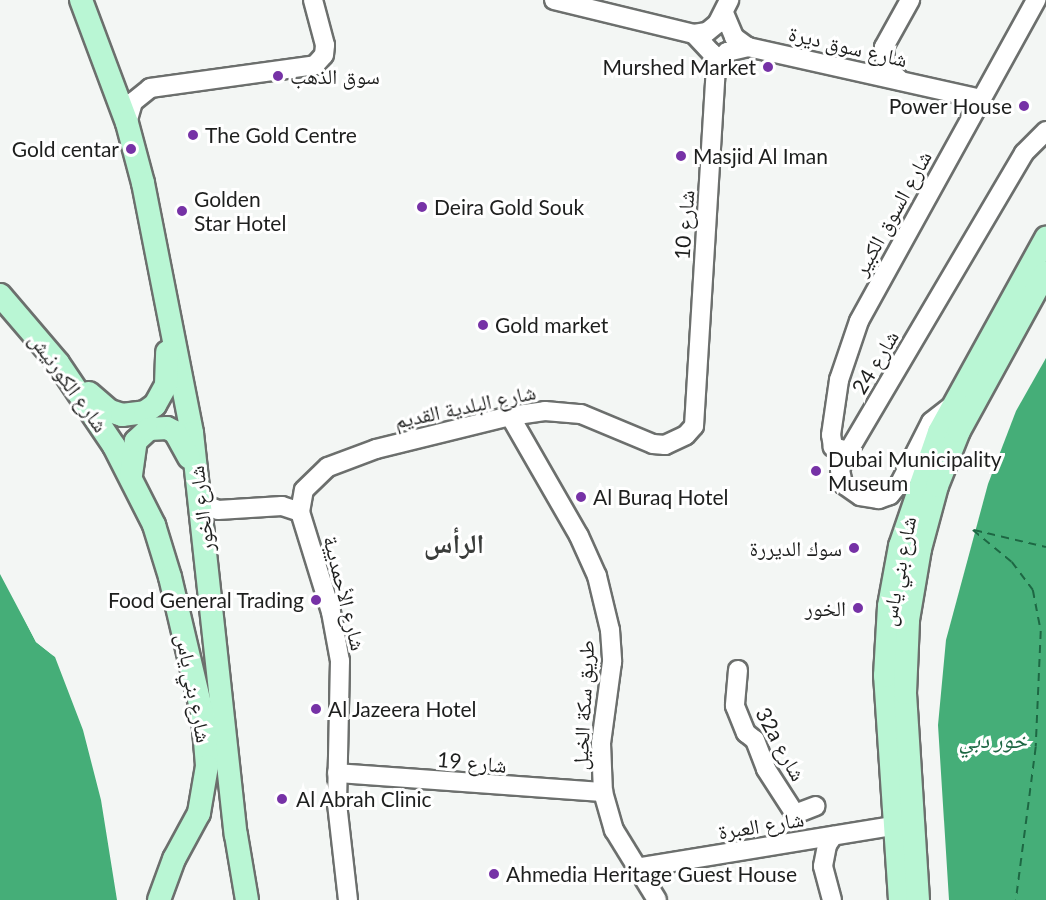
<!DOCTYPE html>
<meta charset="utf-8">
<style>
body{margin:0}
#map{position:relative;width:1046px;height:900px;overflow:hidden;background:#f3f6f4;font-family:Lato,"Noto Naskh Arabic",sans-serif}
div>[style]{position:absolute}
.water>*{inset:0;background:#45ae78}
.pier>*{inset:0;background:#f3f6f4}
.ferry>*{height:1.5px;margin-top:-0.75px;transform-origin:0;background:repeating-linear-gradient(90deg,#1d6743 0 8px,transparent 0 14px)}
.roads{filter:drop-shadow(2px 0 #6c6f6d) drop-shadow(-2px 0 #6c6f6d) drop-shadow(0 2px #6c6f6d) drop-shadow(0 -2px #6c6f6d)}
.minor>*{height:18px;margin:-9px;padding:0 9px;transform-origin:9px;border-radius:9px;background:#fff}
.major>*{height:22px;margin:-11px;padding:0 11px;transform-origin:11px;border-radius:11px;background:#b9f6d4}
.dots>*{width:16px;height:16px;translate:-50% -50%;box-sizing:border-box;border:3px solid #fff;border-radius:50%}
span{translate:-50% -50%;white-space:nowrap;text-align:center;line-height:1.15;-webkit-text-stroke:6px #fff;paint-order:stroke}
.street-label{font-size:21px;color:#1e1f1e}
.poi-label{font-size:21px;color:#1e1f1e}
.right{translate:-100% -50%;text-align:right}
.left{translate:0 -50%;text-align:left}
.water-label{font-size:22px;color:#1d6743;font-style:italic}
.district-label{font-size:27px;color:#393c3a;font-weight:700}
</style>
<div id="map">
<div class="water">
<div style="clip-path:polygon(1046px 358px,1046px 900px,949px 900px,938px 725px,946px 640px,988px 484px,1016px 411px)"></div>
<div style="clip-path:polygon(0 574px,36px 642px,55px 657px,83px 730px,101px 800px,117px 900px,0 900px)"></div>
</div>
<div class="pier">
<div style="clip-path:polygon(0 571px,20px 601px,39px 640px,55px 657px,36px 642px)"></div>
</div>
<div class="ferry">
<div style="left:973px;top:530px;width:50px;rotate:39.4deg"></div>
<div style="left:1012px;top:562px;width:35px;rotate:53deg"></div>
<div style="left:1033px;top:590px;width:42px;rotate:79deg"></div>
<div style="left:1041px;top:631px;width:116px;rotate:92.5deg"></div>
<div style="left:1036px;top:747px;width:154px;rotate:97.4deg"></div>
<div style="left:974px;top:530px;width:74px;rotate:13.3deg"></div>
</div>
<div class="roads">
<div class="minor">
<div style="left:554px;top:0;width:144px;rotate:13.7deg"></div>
<div style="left:694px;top:34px;width:26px;rotate:47deg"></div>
<div style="left:712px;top:53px;width:17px;rotate:77deg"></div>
<div style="left:724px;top:13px;width:26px;rotate:67deg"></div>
<div style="left:734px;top:37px;width:17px;rotate:36deg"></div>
<div style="left:748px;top:47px;width:239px;rotate:12.6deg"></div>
<div style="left:694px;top:34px;width:13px;rotate:-9deg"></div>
<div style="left:707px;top:32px;width:13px;rotate:-39deg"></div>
<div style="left:717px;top:24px;width:27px;rotate:-63deg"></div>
<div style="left:901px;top:81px;width:21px;rotate:-137deg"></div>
<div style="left:886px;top:67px;width:20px;rotate:-96deg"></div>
<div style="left:884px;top:47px;width:54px;rotate:-61deg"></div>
<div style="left:127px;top:123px;width:22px;rotate:-74deg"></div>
<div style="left:133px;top:102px;width:22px;rotate:-39deg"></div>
<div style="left:150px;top:88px;width:167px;rotate:-7.9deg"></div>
<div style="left:315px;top:65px;width:13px;rotate:-48deg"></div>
<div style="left:324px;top:55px;width:10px;rotate:-84deg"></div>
<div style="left:325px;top:45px;width:47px;rotate:-104.9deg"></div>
<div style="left:950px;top:407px;width:24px;rotate:142deg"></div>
<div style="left:931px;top:422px;width:68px;rotate:116.9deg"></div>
<div style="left:900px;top:483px;width:16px;rotate:130deg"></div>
<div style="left:890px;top:495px;width:12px;rotate:160deg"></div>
<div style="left:879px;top:499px;width:19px;rotate:-171deg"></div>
<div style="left:860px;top:496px;width:21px;rotate:-145deg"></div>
<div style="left:843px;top:484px;width:14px;rotate:-102deg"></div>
<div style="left:840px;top:470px;width:14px;rotate:-69deg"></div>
<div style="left:845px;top:457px;width:353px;rotate:-59.5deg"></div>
<div style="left:1024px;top:153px;width:31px;rotate:-45deg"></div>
<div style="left:510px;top:416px;width:138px;rotate:60.1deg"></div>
<div style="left:579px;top:536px;width:44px;rotate:65.8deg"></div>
<div style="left:597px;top:576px;width:56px;rotate:76.5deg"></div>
<div style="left:610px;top:630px;width:32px;rotate:86deg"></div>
<div style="left:612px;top:662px;width:82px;rotate:97.7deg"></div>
<div style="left:601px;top:743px;width:49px;rotate:87.7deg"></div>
<div style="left:603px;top:792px;width:40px;rotate:74deg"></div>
<div style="left:614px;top:830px;width:82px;rotate:58.4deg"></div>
<div style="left:848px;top:451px;width:16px;rotate:-165deg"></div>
<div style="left:833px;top:447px;width:12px;rotate:-99deg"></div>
<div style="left:831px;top:435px;width:56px;rotate:-81.7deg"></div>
<div style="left:839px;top:380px;width:62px;rotate:-71.3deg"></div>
<div style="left:859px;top:321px;width:367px;rotate:-61.1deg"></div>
<div style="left:201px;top:503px;width:18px;rotate:22deg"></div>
<div style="left:218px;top:510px;width:64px;rotate:-3.6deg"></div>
<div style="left:282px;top:506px;width:19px;rotate:18deg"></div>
<div style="left:738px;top:670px;width:36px;rotate:95deg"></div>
<div style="left:735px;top:706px;width:29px;rotate:68deg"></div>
<div style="left:746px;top:733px;width:11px;rotate:38deg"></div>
<div style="left:755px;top:740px;width:31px;rotate:69deg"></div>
<div style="left:766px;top:769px;width:54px;rotate:57.2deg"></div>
<div style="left:795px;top:814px;width:22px;rotate:-21deg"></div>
<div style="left:337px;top:773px;width:267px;rotate:4.1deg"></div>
<div style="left:636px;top:868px;width:259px;rotate:-9.3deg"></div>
<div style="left:348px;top:900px;width:97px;rotate:-96.5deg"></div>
<div style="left:337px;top:804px;width:143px;rotate:-88.8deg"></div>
<div style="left:340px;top:661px;width:50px;rotate:-100.4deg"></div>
<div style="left:331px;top:612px;width:105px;rotate:-107.2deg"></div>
<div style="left:300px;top:512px;width:22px;rotate:-80deg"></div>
<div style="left:304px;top:490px;width:33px;rotate:-44deg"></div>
<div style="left:328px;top:467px;width:51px;rotate:-20.6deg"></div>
<div style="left:376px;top:449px;width:138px;rotate:-13.8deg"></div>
<div style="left:510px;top:416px;width:35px;rotate:-8deg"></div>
<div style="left:545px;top:411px;width:36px;rotate:5deg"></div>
<div style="left:581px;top:414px;width:78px;rotate:22.6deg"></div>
<div style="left:653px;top:444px;width:12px;rotate:5deg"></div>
<div style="left:665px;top:445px;width:23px;rotate:-25deg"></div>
<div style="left:686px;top:435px;width:12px;rotate:-48deg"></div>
<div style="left:694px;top:426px;width:357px;rotate:-86.5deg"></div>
<div style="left:716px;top:70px;width:21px;rotate:-59deg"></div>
<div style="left:727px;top:52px;width:22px;rotate:-13deg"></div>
<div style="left:832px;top:900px;width:35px;rotate:-105deg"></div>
<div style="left:823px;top:866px;width:21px;rotate:-79deg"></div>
<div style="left:827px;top:845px;width:11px;rotate:-56deg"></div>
</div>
<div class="major">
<div style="left:81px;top:0;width:131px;rotate:69.5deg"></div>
<div style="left:127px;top:123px;width:62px;rotate:75.1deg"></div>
<div style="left:143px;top:183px;width:255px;rotate:78.9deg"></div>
<div style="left:192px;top:433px;width:404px;rotate:83.8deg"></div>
<div style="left:236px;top:835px;width:66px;rotate:80.4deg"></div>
<div style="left:0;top:295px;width:89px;rotate:49.5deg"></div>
<div style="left:58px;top:363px;width:100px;rotate:56deg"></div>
<div style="left:114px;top:446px;width:89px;rotate:63.1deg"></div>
<div style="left:154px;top:525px;width:54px;rotate:72.9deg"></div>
<div style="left:170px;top:577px;width:144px;rotate:76.7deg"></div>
<div style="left:203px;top:717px;width:49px;rotate:85.3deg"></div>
<div style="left:207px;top:766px;width:48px;rotate:99.7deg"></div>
<div style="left:199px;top:813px;width:52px;rotate:118.5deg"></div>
<div style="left:174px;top:859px;width:44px;rotate:110.1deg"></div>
<div style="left:89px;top:393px;width:28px;rotate:41deg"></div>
<div style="left:110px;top:411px;width:13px;rotate:18deg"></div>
<div style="left:122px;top:415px;width:23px;rotate:-7deg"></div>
<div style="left:145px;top:412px;width:12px;rotate:-35deg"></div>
<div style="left:155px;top:405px;width:23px;rotate:-61deg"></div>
<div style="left:166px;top:385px;width:33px;rotate:-88deg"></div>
<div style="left:131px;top:475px;width:34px;rotate:-82deg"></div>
<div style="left:136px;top:441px;width:18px;rotate:-43deg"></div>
<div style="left:149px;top:429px;width:18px;rotate:-3deg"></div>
<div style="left:167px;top:428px;width:9px;rotate:27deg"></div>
<div style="left:175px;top:432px;width:29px;rotate:61deg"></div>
<div style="left:900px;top:900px;width:225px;rotate:-93.8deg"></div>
<div style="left:885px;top:676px;width:70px;rotate:-86.7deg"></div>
<div style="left:889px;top:606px;width:61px;rotate:-79.6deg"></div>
<div style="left:900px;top:546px;width:120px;rotate:-71.1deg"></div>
<div style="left:939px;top:432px;width:222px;rotate:-61.1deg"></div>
<div style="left:918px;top:900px;width:207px;rotate:-93.6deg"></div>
<div style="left:905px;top:693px;width:73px;rotate:-87.6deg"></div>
<div style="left:908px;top:620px;width:72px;rotate:-80.4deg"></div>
<div style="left:920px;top:549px;width:65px;rotate:-74.9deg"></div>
<div style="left:937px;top:486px;width:59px;rotate:-68.2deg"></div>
<div style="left:959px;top:431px;width:181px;rotate:-61.3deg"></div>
</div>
</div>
<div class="dots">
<div style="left:768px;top:67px;background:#7632a6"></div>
<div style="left:278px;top:76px;background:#7632a6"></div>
<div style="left:1024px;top:106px;background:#7632a6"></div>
<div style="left:193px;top:135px;background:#7632a6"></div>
<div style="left:131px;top:149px;background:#7632a6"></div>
<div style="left:681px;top:156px;background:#7632a6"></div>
<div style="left:422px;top:207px;background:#7632a6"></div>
<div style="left:182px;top:211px;background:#7632a6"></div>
<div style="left:483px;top:325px;background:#7632a6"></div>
<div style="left:816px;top:471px;background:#7632a6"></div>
<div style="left:581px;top:497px;background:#7632a6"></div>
<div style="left:854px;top:548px;background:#7632a6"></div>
<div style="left:316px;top:600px;background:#7632a6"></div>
<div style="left:858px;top:608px;background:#7632a6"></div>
<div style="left:316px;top:709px;background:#7632a6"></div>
<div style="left:282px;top:799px;background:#7632a6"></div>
<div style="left:494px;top:874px;background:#7632a6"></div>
</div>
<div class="street-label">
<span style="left:848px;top:46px;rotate:13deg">شارع سوق ديرة</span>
<span style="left:892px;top:213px;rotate:-61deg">شارع السوق الكبير</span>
<span style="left:684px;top:225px;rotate:-86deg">شارع 10</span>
<span style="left:875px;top:362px;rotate:-59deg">شارع 24</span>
<span style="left:69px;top:382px;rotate:54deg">شارع الكورنيش</span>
<span style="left:465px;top:406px;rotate:-12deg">شارع البلدية القديم</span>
<span style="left:201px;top:509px;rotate:-97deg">شارع الخور</span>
<span style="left:898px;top:571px;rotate:-79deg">شارع بني ياس</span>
<span style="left:345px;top:593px;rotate:76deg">شارع الأحمديية</span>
<span style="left:194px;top:688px;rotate:79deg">شارع بني ياس</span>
<span style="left:583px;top:705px;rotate:-87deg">طريق سكة الخيل</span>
<span style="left:781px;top:744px;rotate:61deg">32a شارع</span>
<span style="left:472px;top:762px;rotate:5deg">شارع 19</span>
<span style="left:761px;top:825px;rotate:-9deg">شارع العبرة</span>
</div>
<div class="poi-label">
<span class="right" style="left:756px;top:67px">Murshed Market</span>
<span class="left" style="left:290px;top:76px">سوق الذهب</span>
<span class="right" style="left:1012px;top:106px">Power House</span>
<span class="left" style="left:205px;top:135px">The Gold Centre</span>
<span class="right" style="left:119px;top:149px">Gold centar</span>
<span class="left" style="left:693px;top:156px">Masjid Al Iman</span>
<span class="left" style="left:194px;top:211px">Golden<br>Star Hotel</span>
<span class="left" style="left:434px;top:207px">Deira Gold Souk</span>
<span class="left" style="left:495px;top:325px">Gold market</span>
<span class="left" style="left:828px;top:471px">Dubai Municipality<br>Museum</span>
<span class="left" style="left:593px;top:497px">Al Buraq Hotel</span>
<span class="right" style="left:842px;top:548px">سوك الديررة</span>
<span class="right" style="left:304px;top:600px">Food General Trading</span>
<span class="right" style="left:846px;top:608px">الخور</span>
<span class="left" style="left:328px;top:709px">Al Jazeera Hotel</span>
<span class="left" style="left:296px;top:799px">Al Abrah Clinic</span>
<span class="left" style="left:506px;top:874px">Ahmedia Heritage Guest House</span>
</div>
<div class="water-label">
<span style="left:993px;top:740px">خور دبي</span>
</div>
<div class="district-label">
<span style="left:454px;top:543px">الرأس</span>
</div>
</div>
